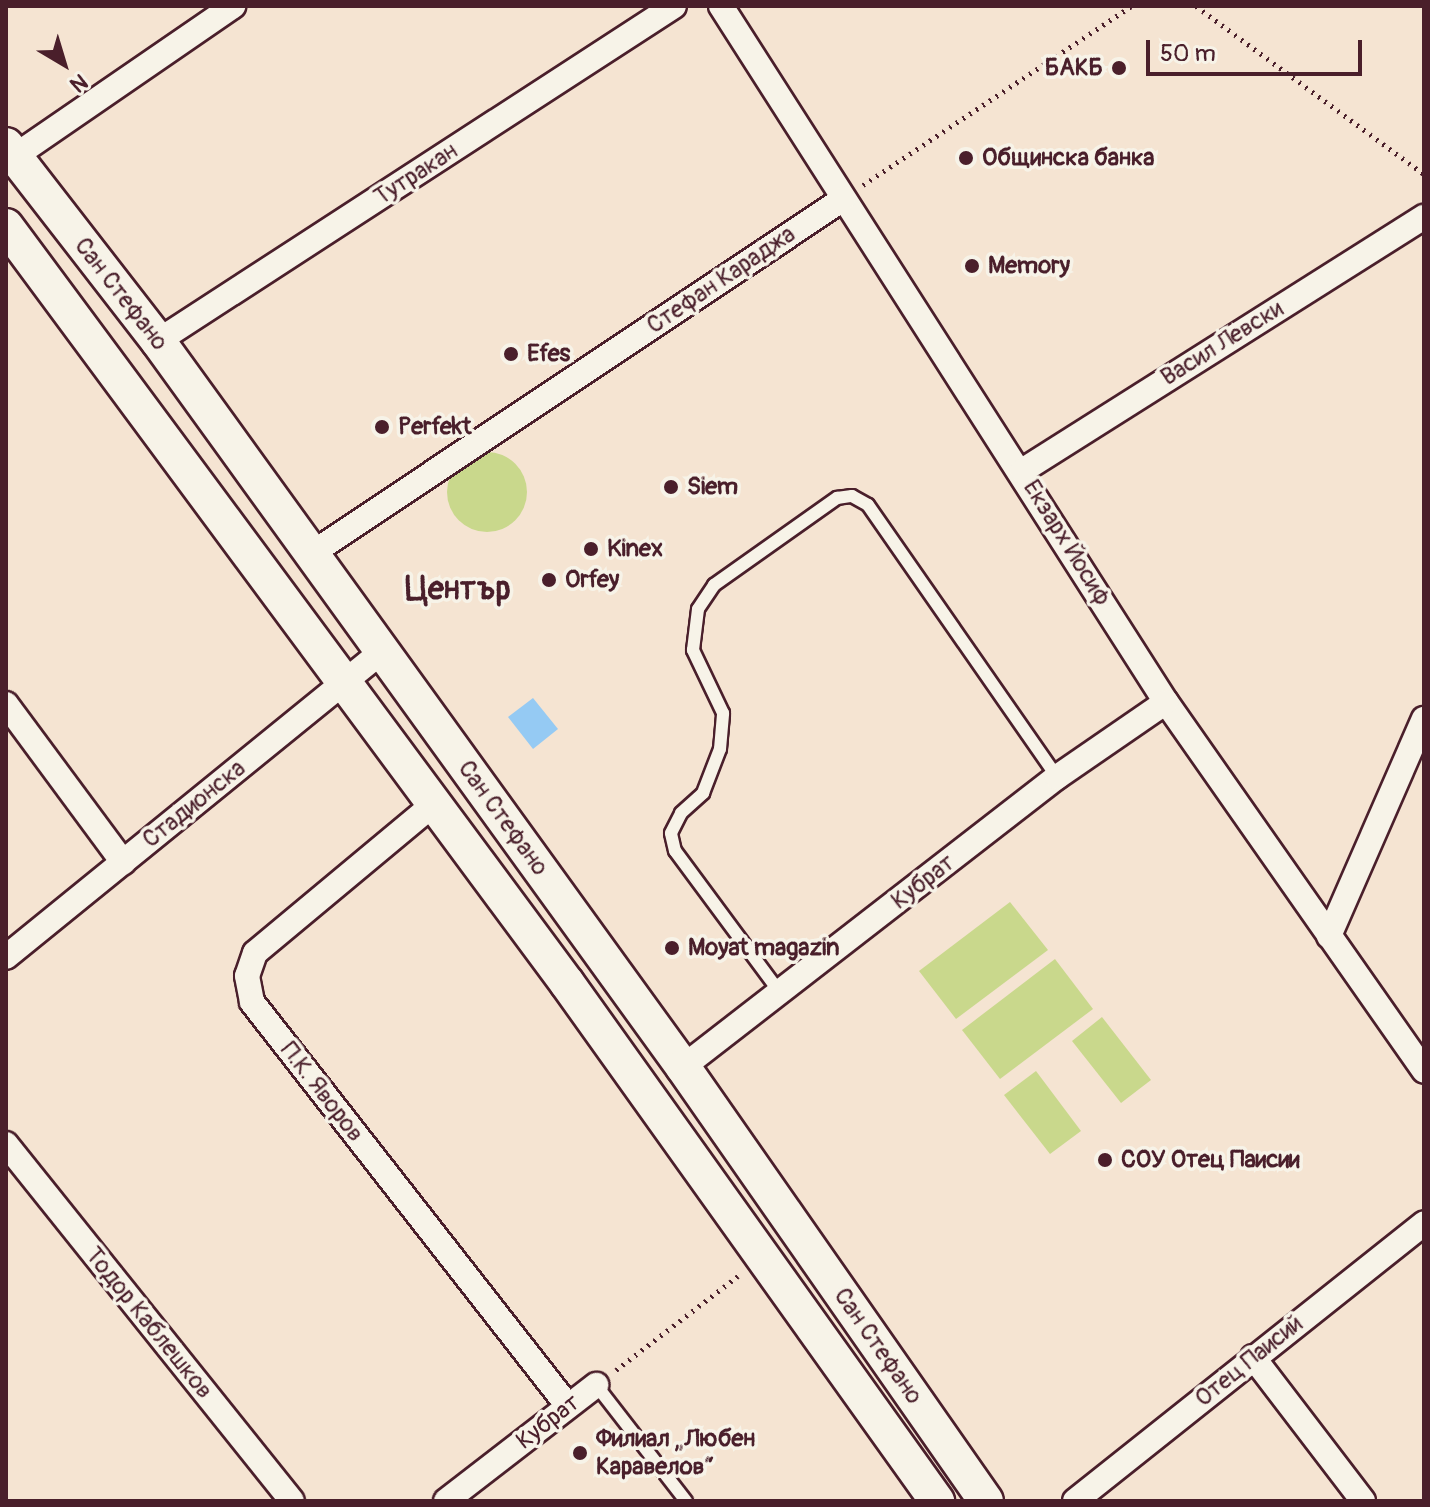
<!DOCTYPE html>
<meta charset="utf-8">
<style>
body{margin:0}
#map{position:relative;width:1430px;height:1507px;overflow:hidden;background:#f5e4d2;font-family:Pangolin,sans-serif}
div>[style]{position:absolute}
.green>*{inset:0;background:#c9d88c}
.round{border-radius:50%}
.water>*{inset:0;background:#95caf3}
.path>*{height:5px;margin-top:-2.5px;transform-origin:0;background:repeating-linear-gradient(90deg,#4a1f2b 0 2px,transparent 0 8px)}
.roads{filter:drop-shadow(2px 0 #4a1f2b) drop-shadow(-2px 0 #4a1f2b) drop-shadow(0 2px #4a1f2b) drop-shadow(0 -2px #4a1f2b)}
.service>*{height:12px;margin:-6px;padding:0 6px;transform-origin:6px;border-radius:6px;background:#f7f3e8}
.minor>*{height:24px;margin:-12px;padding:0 12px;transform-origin:12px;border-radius:12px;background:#f7f3e8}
.secondary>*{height:34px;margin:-17px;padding:0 17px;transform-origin:17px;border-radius:17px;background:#f7f3e8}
.dots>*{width:22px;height:22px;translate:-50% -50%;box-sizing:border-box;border:4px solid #f7f3e8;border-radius:50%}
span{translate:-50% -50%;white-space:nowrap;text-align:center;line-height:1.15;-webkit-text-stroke:7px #f7f3e8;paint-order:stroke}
.poi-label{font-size:24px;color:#4a1f2b;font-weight:700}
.right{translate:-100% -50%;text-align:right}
.left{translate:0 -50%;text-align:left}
.street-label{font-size:24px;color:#4a1f2b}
.district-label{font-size:32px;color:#4a1f2b;font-weight:700}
.frame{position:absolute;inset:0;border:8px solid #4a1f2b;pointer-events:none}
.north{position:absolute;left:24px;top:24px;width:80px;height:80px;-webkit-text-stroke:6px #f7f3e8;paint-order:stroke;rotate:142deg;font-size:22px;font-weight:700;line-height:32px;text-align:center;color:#4a1f2b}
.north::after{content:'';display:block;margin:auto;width:28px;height:36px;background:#4a1f2b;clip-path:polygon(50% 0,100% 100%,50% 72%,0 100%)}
.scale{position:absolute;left:1146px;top:40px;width:216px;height:36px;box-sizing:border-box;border:4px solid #4a1f2b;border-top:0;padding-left:10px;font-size:24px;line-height:28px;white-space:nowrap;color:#4a1f2b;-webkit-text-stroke:6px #f7f3e8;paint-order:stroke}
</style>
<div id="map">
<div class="green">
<div class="round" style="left:447px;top:452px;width:80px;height:80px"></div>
<div style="clip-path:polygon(1010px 902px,1048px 950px,956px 1019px,919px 971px)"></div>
<div style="clip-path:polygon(1055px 959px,1093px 1009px,1000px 1079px,962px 1030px)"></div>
<div style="clip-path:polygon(1102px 1017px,1151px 1080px,1121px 1103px,1072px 1041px)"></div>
<div style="clip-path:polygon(1036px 1071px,1081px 1131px,1050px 1154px,1004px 1095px)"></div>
</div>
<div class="water">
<div style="clip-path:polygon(533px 698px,558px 729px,533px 749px,508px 717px)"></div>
</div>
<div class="path">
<div style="left:1196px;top:6px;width:283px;rotate:36.4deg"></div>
<div style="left:863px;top:185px;width:322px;rotate:-33.7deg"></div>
<div style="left:616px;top:1370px;width:154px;rotate:-37.6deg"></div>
</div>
<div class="roads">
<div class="service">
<div style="left:781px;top:994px;width:178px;rotate:-126.5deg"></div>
<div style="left:675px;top:851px;width:18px;rotate:-103deg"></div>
<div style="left:671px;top:833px;width:22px;rotate:-63deg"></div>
<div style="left:681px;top:813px;width:30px;rotate:-42deg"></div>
<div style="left:703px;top:793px;width:47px;rotate:-68.9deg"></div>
<div style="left:720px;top:749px;width:36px;rotate:-85deg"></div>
<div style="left:723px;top:713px;width:70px;rotate:-115.5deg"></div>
<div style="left:693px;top:650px;width:41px;rotate:-83deg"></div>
<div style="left:698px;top:609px;width:29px;rotate:-56deg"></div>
<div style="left:714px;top:585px;width:151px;rotate:-35.3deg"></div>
<div style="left:837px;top:498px;width:15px;rotate:-8deg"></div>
<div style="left:852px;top:496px;width:18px;rotate:29deg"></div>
<div style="left:868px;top:505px;width:331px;rotate:55.2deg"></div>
<div style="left:596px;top:1385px;width:147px;rotate:52.2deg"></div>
</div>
<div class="minor">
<div style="left:721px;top:6px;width:826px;rotate:57.41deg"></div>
<div style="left:1166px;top:702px;width:450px;rotate:55deg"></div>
<div style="left:15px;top:156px;width:265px;rotate:-34.5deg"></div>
<div style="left:158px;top:341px;width:615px;rotate:-32.99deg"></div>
<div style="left:1022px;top:471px;width:476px;rotate:-32.3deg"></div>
<div style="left:311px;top:554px;width:640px;rotate:-33.71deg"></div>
<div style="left:6px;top:704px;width:197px;rotate:53.5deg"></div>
<div style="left:435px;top:803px;width:234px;rotate:140.2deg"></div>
<div style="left:255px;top:953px;width:24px;rotate:109deg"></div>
<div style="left:247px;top:976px;width:26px;rotate:79deg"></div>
<div style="left:252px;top:1002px;width:513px;rotate:51.97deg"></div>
<div style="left:1329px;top:936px;width:237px;rotate:-66.4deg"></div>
<div style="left:6px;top:957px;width:485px;rotate:-39.1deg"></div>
<div style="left:683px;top:1067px;width:473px;rotate:-37.8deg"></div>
<div style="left:1057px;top:777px;width:132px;rotate:-34.5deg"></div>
<div style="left:6px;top:1144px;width:457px;rotate:51.3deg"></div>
<div style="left:1253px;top:1357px;width:181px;rotate:52.6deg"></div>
<div style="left:446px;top:1501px;width:190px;rotate:-37.7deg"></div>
<div style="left:1075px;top:1501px;width:446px;rotate:-38.5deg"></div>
</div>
<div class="secondary">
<div style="left:6px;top:145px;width:248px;rotate:52.2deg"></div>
<div style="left:158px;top:341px;width:896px;rotate:54.13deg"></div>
<div style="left:683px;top:1067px;width:529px;rotate:55.08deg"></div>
<div style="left:6px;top:226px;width:942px;rotate:53.46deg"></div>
<div style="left:567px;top:983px;width:637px;rotate:54.46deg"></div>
</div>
</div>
<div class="dots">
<div style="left:1119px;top:68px;background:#4a1f2b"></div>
<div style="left:966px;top:158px;background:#4a1f2b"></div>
<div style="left:972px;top:266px;background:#4a1f2b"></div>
<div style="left:511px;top:354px;background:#4a1f2b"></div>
<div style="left:382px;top:427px;background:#4a1f2b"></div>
<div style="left:671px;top:487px;background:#4a1f2b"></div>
<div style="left:591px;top:549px;background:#4a1f2b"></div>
<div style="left:549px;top:580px;background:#4a1f2b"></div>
<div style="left:672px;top:948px;background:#4a1f2b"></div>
<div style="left:1105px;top:1160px;background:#4a1f2b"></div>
<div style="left:580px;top:1453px;background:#4a1f2b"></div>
</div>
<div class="poi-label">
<span class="right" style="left:1103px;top:68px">БАКБ</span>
<span class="left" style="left:982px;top:158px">Общинска банка</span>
<span class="left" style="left:988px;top:266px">Memory</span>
<span class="left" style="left:527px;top:354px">Efes</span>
<span class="left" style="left:398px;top:427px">Perfekt</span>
<span class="left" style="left:687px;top:487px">Siem</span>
<span class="left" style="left:607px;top:549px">Kinex</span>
<span class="left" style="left:565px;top:580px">Orfey</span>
<span class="left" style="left:688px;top:948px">Moyat magazin</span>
<span class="left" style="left:1121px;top:1160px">СОУ Отец Паисии</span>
<span class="left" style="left:596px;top:1453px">Филиал „Любен<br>Каравелов“</span>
</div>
<div class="street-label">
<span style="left:416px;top:174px;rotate:-33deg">Тутракан</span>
<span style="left:721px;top:280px;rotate:-34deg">Стефан Караджа</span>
<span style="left:121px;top:294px;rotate:52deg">Сан Стефано</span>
<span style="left:1222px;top:343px;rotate:-32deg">Васил Левски</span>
<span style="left:1067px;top:543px;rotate:58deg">Екзарх Йосиф</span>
<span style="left:194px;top:804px;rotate:-39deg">Стадионска</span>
<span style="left:503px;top:818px;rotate:54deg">Сан Стефано</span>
<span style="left:923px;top:882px;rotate:-38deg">Кубрат</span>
<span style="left:322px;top:1092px;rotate:52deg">П.К. Яворов</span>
<span style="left:149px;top:1323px;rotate:51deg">Тодор Каблешков</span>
<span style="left:878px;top:1346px;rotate:55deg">Сан Стефано</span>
<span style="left:1249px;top:1361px;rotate:-39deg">Отец Паисий</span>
<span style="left:548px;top:1422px;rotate:-38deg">Кубрат</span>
</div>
<div class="district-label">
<span style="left:458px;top:589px">Център</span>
</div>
<div class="frame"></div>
<div class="north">N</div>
<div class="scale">50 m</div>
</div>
